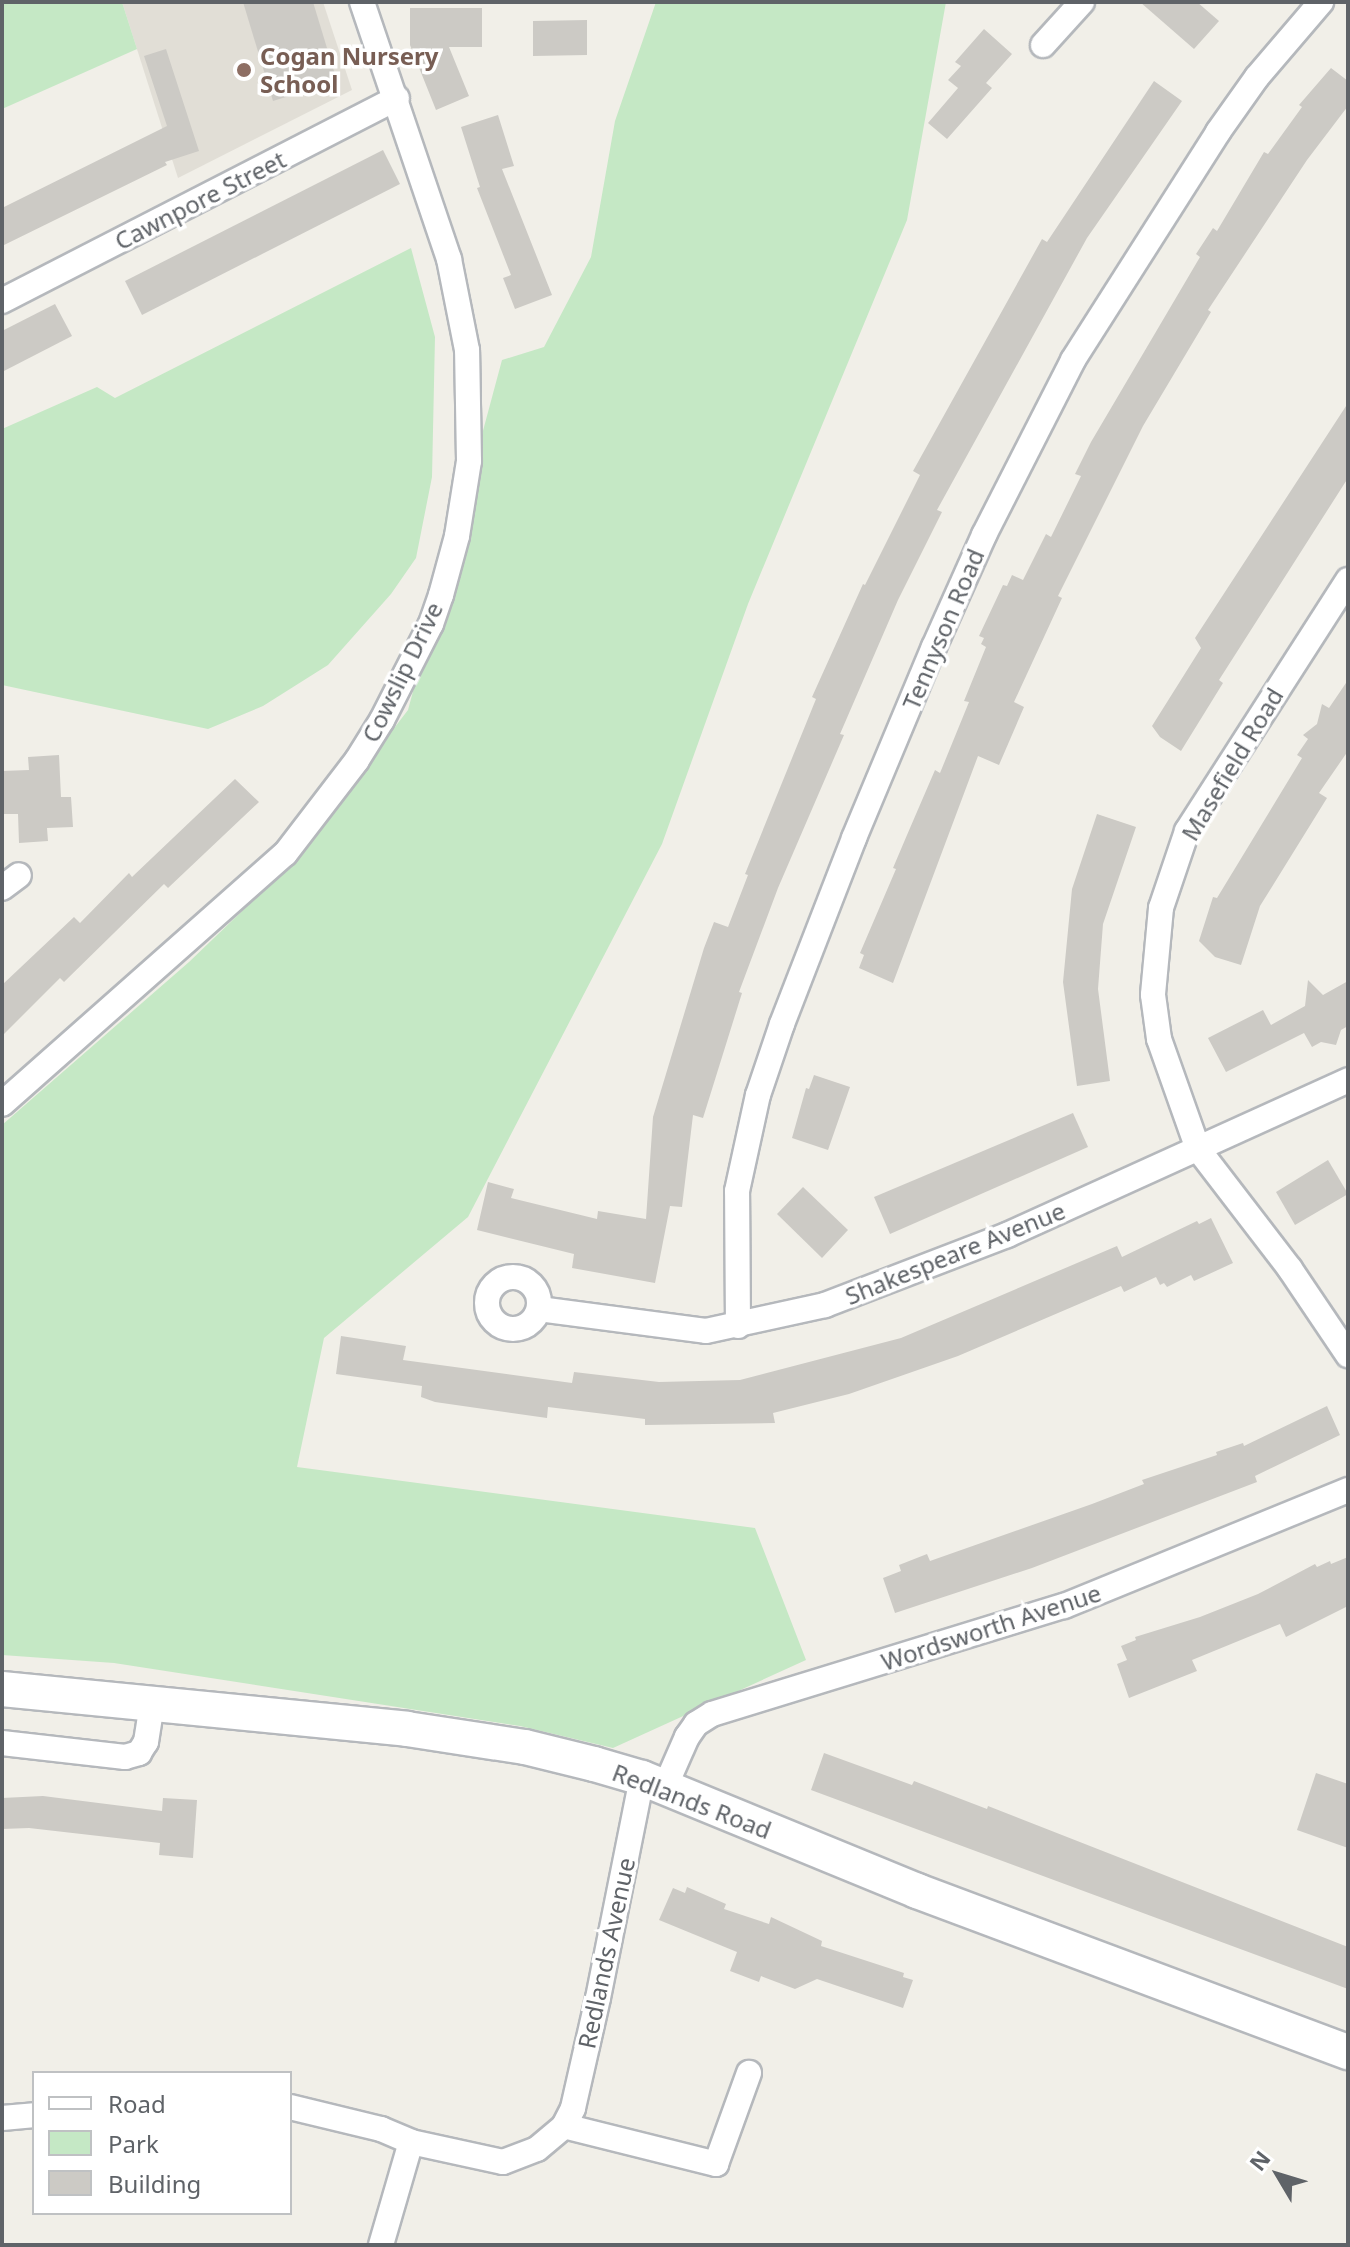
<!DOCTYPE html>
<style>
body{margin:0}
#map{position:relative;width:1350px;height:2247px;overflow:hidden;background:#f1efe8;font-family:"Noto Sans",sans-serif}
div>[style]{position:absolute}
.education>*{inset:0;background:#e1ded6}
.green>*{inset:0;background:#c5e8c5}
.building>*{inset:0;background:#cccac5}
.roads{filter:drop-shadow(2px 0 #b5b8bc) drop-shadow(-2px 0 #b5b8bc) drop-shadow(0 2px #b5b8bc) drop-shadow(0 -2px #b5b8bc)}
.street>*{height:24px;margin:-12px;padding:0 12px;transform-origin:12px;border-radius:12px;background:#fff}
.street>.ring{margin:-12px;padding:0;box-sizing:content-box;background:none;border:24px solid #fff;border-radius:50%}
.secondary>*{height:34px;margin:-17px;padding:0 17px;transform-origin:17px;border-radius:17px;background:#fff}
.dots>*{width:22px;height:22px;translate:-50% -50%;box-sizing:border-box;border:4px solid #fff;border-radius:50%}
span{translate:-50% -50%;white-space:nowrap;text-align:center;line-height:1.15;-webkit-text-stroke:7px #fff;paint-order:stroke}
.education-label{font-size:24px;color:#785e54;font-weight:700}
.left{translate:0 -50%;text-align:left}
.street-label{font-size:24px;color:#5f6368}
.frame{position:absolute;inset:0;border:4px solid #5f6368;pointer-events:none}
.legend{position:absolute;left:32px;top:2071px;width:260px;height:144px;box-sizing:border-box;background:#fff;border:2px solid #bfc1c3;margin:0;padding:10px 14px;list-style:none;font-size:24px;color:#5f6368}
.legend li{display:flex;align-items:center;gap:16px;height:40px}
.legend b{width:40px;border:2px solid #bfc1c3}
.north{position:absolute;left:1238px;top:2135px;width:80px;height:80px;-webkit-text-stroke:6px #fff;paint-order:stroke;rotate:308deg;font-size:22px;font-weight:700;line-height:32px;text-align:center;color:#5f6368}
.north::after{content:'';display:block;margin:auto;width:28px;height:36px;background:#5f6368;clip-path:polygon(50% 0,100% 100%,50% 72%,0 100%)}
</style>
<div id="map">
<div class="education">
<div style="clip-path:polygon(122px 2px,323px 2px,352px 90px,178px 178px)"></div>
</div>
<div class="green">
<div style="clip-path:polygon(2px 2px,122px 2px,137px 49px,2px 109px)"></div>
<div style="clip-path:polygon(656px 2px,946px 2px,907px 220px,748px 604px,662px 844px,468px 1217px,324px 1338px,297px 1467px,755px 1528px,806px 1660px,613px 1748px,520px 1726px,114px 1663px,2px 1655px,2px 1125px,189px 962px,286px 869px,408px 710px,502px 360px,544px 347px,591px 257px,615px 121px)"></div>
<div style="clip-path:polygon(411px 248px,435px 337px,432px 477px,416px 558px,391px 594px,328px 665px,263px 706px,208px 729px,2px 685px,2px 429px,97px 387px,115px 398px)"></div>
</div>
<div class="building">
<div style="clip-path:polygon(243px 2px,313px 2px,337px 81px,273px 101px)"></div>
<div style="clip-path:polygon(1140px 2px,1197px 2px,1219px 21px,1194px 49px)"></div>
<div style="clip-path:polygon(410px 8px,482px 8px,482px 47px,449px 47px,469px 96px,436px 110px,410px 45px)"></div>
<div style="clip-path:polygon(587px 20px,587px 55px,533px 56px,533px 21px)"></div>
<div style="clip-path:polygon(984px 29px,1012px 54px,986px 83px,992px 88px,947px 139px,928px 123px,958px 88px,948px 80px,961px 66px,955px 62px)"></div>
<div style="clip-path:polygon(166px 49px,199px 151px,165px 162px,167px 165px,2px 246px,2px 208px,167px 126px,144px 56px)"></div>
<div style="clip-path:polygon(1331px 68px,1348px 81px,1348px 106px,1307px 160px,1208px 310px,1211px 312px,1143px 426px,1058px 596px,1062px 598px,1014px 702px,1024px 707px,999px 765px,978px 756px,893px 983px,859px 968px,864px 955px,860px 953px,896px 869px,893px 868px,907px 835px,935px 770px,940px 773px,969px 702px,964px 701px,986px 647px,981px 644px,984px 638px,979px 636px,1003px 585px,1007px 586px,1012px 575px,1023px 580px,1046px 534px,1051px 537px,1081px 476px,1075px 474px,1091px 442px,1200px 257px,1196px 254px,1213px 228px,1217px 231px,1264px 152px,1268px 154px,1302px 107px,1299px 105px)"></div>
<div style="clip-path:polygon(1154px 81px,1182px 101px,1087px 238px,937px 510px,942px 512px,898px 600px,840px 734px,844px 735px,778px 888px,739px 992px,742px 993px,703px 1118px,693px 1115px,682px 1207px,670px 1206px,655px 1283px,572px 1268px,574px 1254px,477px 1230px,488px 1182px,514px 1189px,511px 1198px,597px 1219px,598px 1211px,646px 1219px,653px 1117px,704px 948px,714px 922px,728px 927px,748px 875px,745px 874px,816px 699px,812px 697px,863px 584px,865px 585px,920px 475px,913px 471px,1042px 239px,1047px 242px)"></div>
<div style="clip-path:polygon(498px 115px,514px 166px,502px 169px,552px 295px,515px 309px,503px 278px,511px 275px,477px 188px,480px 187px,461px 127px)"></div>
<div style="clip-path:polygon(383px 150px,400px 184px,142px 315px,125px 281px)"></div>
<div style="clip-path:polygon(55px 304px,72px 336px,2px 372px,2px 331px)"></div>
<div style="clip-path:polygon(1348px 403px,1348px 478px,1219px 680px,1223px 683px,1181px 751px,1160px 737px,1152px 726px,1201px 648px,1195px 638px)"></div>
<div style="clip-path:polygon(1348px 680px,1348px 751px,1319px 793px,1327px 798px,1260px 906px,1241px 965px,1215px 957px,1199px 941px,1213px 897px,1217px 898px,1302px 758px,1297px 755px,1308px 739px,1303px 735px,1317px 724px,1322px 704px,1329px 708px)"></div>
<div style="clip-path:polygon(59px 755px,61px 797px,71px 797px,73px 827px,47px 828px,48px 841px,19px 843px,18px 814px,4px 814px,2px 771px,29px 770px,28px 757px)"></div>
<div style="clip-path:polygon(235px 779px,259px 802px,168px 888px,164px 884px,64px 982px,60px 978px,2px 1036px,2px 985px,74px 917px,80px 923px,129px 873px,132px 877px)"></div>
<div style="clip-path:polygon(1097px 814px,1136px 827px,1103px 924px,1098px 989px,1110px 1081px,1077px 1086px,1063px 982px,1072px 889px)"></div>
<div style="clip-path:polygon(1308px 980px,1323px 995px,1348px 981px,1348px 1026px,1341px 1030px,1336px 1045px,1321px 1042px,1312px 1047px,1304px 1033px,1226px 1072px,1208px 1038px,1263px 1010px,1271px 1025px,1305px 1006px)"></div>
<div style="clip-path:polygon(814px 1075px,850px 1087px,828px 1150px,792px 1138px,806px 1088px,809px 1089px)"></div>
<div style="clip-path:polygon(1073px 1113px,1088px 1147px,890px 1234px,874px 1197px)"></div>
<div style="clip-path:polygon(1328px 1160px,1348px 1194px,1295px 1225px,1276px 1192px)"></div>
<div style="clip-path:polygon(803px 1187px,848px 1230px,822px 1258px,777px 1214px)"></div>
<div style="clip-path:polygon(1211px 1218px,1233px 1263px,1194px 1281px,1191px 1275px,1167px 1287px,1164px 1283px,1160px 1285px,1156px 1277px,1124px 1292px,1121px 1286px,958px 1356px,849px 1394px,773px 1413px,775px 1423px,645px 1425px,645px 1419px,548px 1407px,547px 1418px,435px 1402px,421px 1397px,422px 1386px,336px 1374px,341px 1336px,406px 1346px,403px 1360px,572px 1383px,574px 1372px,659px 1382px,740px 1380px,901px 1338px,1117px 1246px,1122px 1257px,1197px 1221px,1199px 1224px)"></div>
<div style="clip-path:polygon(1327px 1406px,1340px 1435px,1255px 1476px,1257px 1482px,1032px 1568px,895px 1613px,883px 1578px,901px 1571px,899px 1565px,927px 1554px,930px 1561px,1092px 1504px,1144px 1484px,1142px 1480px,1217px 1455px,1216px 1452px,1243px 1443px,1244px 1446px)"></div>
<div style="clip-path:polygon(1348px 1557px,1348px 1606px,1286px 1637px,1280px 1624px,1192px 1660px,1197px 1671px,1129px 1698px,1117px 1664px,1127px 1660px,1121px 1646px,1136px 1640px,1135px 1637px,1200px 1617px,1258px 1594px,1315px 1564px,1317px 1567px,1330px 1561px,1331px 1564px)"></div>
<div style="clip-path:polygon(824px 1753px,912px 1785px,914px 1781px,987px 1809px,988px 1806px,1348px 1947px,1348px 1989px,811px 1790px)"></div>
<div style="clip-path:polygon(1316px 1773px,1348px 1784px,1348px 1848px,1297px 1830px)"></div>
<div style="clip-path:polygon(43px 1796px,162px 1811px,163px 1798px,197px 1800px,193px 1858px,159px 1855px,160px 1843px,29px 1828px,2px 1829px,2px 1798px)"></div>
<div style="clip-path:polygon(687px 1887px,726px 1904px,724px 1909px,769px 1924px,771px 1917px,822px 1941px,821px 1946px,904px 1973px,903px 1977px,913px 1980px,903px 2008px,817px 1979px,795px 1989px,761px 1976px,759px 1982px,730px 1971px,737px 1952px,659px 1920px,673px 1888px,685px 1893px)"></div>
</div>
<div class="roads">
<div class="street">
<div style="left:1043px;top:45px;width:58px;rotate:-47.8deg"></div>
<div style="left:2px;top:301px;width:444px;rotate:-27.2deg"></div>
<div style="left:1348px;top:580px;width:298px;rotate:122.7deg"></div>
<div style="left:1187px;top:831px;width:81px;rotate:108.7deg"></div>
<div style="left:1161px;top:908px;width:87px;rotate:95.3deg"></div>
<div style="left:1153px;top:995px;width:44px;rotate:82.2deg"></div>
<div style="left:1159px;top:1039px;width:117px;rotate:70.5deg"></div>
<div style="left:1198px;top:1149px;width:151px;rotate:52.5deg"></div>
<div style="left:1290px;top:1269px;width:104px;rotate:56deg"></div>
<div style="left:2px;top:888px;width:21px;rotate:-37deg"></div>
<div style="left:2px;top:1104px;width:378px;rotate:-41.5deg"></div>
<div style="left:285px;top:854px;width:118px;rotate:-52.5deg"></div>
<div style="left:357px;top:760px;width:47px;rotate:-58deg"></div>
<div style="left:382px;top:720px;width:108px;rotate:-63deg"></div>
<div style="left:431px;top:624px;width:31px;rotate:-71deg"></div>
<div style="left:441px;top:595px;width:61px;rotate:-74.8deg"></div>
<div style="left:457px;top:536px;width:76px;rotate:-80.9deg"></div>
<div style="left:469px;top:461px;width:111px;rotate:-91deg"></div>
<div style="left:467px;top:350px;width:93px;rotate:-101.2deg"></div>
<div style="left:449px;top:259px;width:271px;rotate:-108.7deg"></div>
<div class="ring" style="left:487px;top:1277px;width:28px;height:28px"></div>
<div style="left:539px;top:1309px;width:168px;rotate:7.5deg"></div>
<div style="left:706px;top:1331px;width:122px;rotate:-12.3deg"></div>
<div style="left:825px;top:1305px;width:195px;rotate:-21deg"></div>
<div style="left:1007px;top:1235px;width:375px;rotate:-24.4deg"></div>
<div style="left:738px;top:1326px;width:135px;rotate:-90.4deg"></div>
<div style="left:737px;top:1191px;width:98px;rotate:-77.7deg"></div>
<div style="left:758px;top:1095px;width:75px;rotate:-71.3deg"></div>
<div style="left:782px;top:1024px;width:199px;rotate:-68.8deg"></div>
<div style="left:854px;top:838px;width:207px;rotate:-67.3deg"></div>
<div style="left:934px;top:647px;width:123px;rotate:-65.9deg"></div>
<div style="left:984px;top:535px;width:196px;rotate:-63deg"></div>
<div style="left:1073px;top:360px;width:270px;rotate:-57.5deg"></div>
<div style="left:1218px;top:132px;width:67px;rotate:-54.7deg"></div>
<div style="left:1257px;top:77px;width:99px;rotate:-49.5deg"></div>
<div style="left:2px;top:1743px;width:124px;rotate:6.5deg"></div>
<div style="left:125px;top:1757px;width:15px;rotate:-16deg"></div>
<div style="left:139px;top:1753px;width:13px;rotate:-58deg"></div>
<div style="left:146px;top:1742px;width:38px;rotate:-81deg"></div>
<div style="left:665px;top:1787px;width:55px;rotate:-66.3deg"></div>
<div style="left:687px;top:1737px;width:16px;rotate:-55deg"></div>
<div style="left:696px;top:1724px;width:19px;rotate:-32deg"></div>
<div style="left:712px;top:1714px;width:368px;rotate:-17.1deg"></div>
<div style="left:1064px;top:1606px;width:307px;rotate:-22.2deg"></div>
<div style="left:290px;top:2107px;width:94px;rotate:13.6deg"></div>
<div style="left:381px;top:2129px;width:33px;rotate:23deg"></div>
<div style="left:411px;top:2142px;width:94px;rotate:12.3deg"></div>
<div style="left:503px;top:2162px;width:36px;rotate:-21deg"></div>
<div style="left:537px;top:2149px;width:35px;rotate:-40deg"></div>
<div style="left:564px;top:2126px;width:20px;rotate:-63deg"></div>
<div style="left:573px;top:2108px;width:113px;rotate:-77.2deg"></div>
<div style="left:598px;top:1998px;width:224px;rotate:-78.7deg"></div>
<div style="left:2px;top:2118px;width:32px;rotate:-5deg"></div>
<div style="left:564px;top:2126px;width:157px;rotate:14deg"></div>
<div style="left:716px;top:2164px;width:97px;rotate:-70.1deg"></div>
<div style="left:381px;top:2245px;width:107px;rotate:-73.8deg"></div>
</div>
<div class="secondary">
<div style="left:2px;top:1689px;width:407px;rotate:5.6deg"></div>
<div style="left:407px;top:1729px;width:119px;rotate:8.7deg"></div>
<div style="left:525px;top:1747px;width:71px;rotate:13.8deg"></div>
<div style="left:594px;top:1764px;width:50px;rotate:16.3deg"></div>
<div style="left:642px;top:1778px;width:297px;rotate:22.3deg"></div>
<div style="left:917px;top:1891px;width:460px;rotate:20.5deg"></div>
</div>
</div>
<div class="dots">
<div style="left:244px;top:70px;background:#8d6e63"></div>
</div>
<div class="education-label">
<span class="left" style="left:260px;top:70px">Cogan Nursery<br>School</span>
</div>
<div class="street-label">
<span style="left:200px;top:200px;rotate:-27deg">Cawnpore Street</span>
<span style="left:943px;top:629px;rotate:-67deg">Tennyson Road</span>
<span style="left:402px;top:672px;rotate:-64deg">Cowslip Drive</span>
<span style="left:1232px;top:764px;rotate:-59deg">Masefield Road</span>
<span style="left:955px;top:1253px;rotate:-22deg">Shakespeare Avenue</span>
<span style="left:991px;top:1627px;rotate:-18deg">Wordsworth Avenue</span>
<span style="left:692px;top:1801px;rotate:21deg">Redlands Road</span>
<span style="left:606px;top:1953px;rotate:-78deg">Redlands Avenue</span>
</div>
<div class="frame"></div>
<ul class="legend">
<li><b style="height:10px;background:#fff"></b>Road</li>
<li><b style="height:22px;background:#c5e8c5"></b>Park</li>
<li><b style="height:22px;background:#cccac5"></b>Building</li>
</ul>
<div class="north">N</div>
</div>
